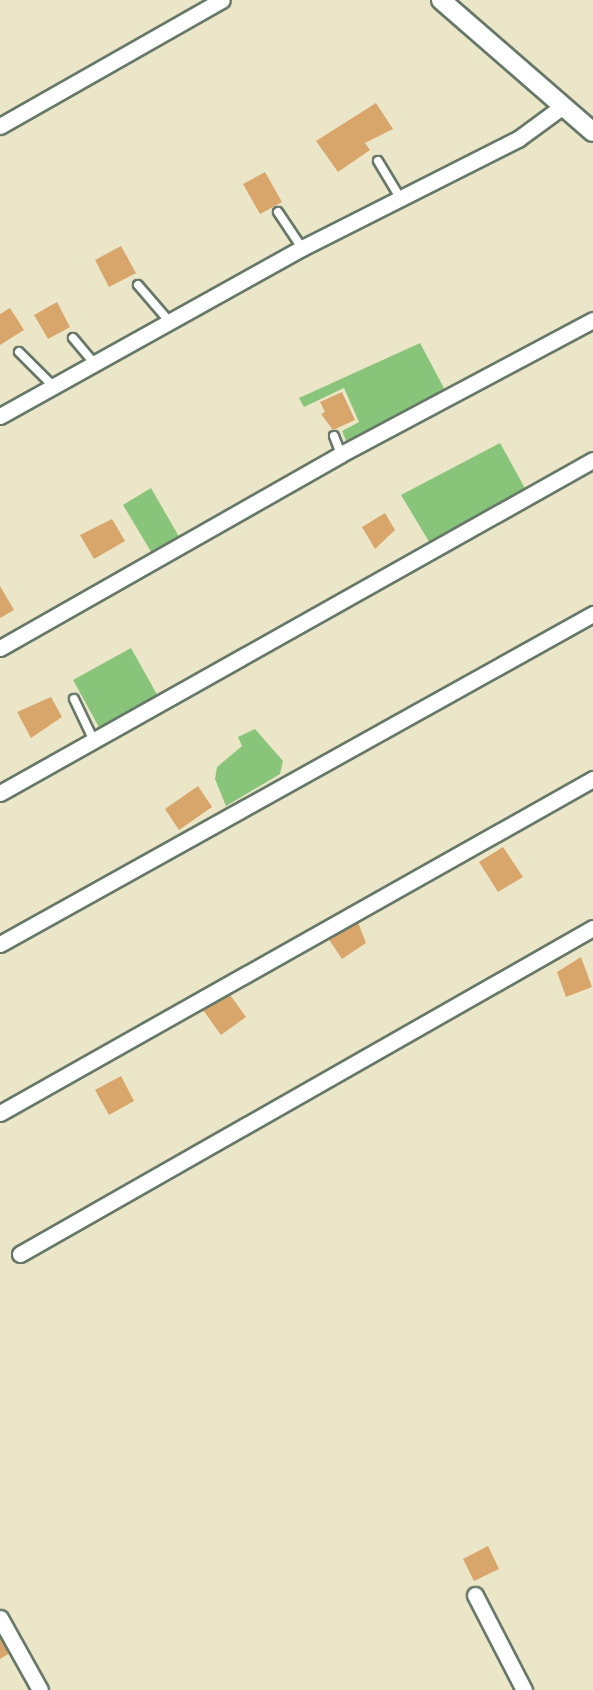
<!DOCTYPE html>
<style>
body{margin:0}
#map{position:relative;width:593px;height:1690px;overflow:hidden;background:#ece6c9;font-family:Vollkorn,serif}
div>[style]{position:absolute}
.green>*{inset:0;background:#88c57b}
.building>*{inset:0;background:#d8a66b}
.roads{filter:drop-shadow(2px 0 #677868) drop-shadow(-2px 0 #677868) drop-shadow(0 2px #677868) drop-shadow(0 -2px #677868)}
.service>*{height:8px;margin:-4px;padding:0 4px;transform-origin:4px;border-radius:4px;background:#fff}
.minor>*{height:15px;margin:-7.5px;padding:0 7.5px;transform-origin:7.5px;border-radius:7.5px;background:#fff}
.tertiary>*{height:18px;margin:-9px;padding:0 9px;transform-origin:9px;border-radius:9px;background:#fff}
span{translate:-50% -50%;white-space:nowrap;text-align:center;line-height:1.15;-webkit-text-stroke:5px #fbf7ec;paint-order:stroke}
</style>
<div id="map">
<div class="green">
<div style="clip-path:polygon(420px 343px,445px 390px,347px 443px,342px 431px,359px 422px,344px 388px,304px 407px,299px 398px)"></div>
<div style="clip-path:polygon(500px 443px,526px 490px,431px 545px,401px 495px)"></div>
<div style="clip-path:polygon(151px 488px,181px 540px,153px 555px,123px 505px)"></div>
<div style="clip-path:polygon(131px 648px,159px 698px,100px 729px,73px 680px)"></div>
<div style="clip-path:polygon(255px 729px,283px 761px,280px 774px,226px 806px,215px 779px,217px 767px,242px 746px,238px 737px)"></div>
</div>
<div class="building">
<div style="clip-path:polygon(376px 103px,393px 129px,365px 143px,370px 150px,338px 172px,316px 141px)"></div>
<div style="clip-path:polygon(265px 172px,282px 202px,260px 214px,243px 184px)"></div>
<div style="clip-path:polygon(121px 246px,136px 273px,109px 287px,95px 260px)"></div>
<div style="clip-path:polygon(57px 302px,70px 327px,48px 339px,34px 315px)"></div>
<div style="clip-path:polygon(10px 308px,24px 330px,0 345px,0 314px)"></div>
<div style="clip-path:polygon(342px 392px,355px 420px,333px 430px,321px 414px,325px 412px,320px 402px)"></div>
<div style="clip-path:polygon(385px 513px,395px 530px,375px 549px,362px 527px)"></div>
<div style="clip-path:polygon(112px 519px,125px 541px,94px 559px,80px 535px)"></div>
<div style="clip-path:polygon(0 586px,14px 610px,0 618px)"></div>
<div style="clip-path:polygon(51px 697px,62px 717px,31px 738px,17px 712px)"></div>
<div style="clip-path:polygon(198px 786px,212px 807px,179px 830px,165px 809px)"></div>
<div style="clip-path:polygon(503px 847px,523px 877px,498px 892px,479px 862px)"></div>
<div style="clip-path:polygon(355px 915px,366px 943px,342px 959px,326px 935px)"></div>
<div style="clip-path:polygon(581px 957px,592px 987px,566px 997px,557px 972px)"></div>
<div style="clip-path:polygon(228px 992px,246px 1017px,221px 1035px,203px 1010px)"></div>
<div style="clip-path:polygon(121px 1076px,134px 1101px,109px 1115px,95px 1090px)"></div>
<div style="clip-path:polygon(488px 1546px,499px 1569px,474px 1581px,463px 1559px)"></div>
<div style="clip-path:polygon(0 1636px,10px 1653px,0 1659px)"></div>
</div>
<div class="roads">
<div class="service">
<div style="left:378px;top:161px;width:41px;rotate:59deg"></div>
<div style="left:278px;top:212px;width:43px;rotate:56.3deg"></div>
<div style="left:138px;top:285px;width:48px;rotate:49.3deg"></div>
<div style="left:73px;top:338px;width:33px;rotate:50deg"></div>
<div style="left:19px;top:352px;width:48px;rotate:45deg"></div>
<div style="left:334px;top:436px;width:19px;rotate:69deg"></div>
<div style="left:74px;top:699px;width:47px;rotate:64.5deg"></div>
</div>
<div class="minor">
<div style="left:0;top:126px;width:255px;rotate:-29.6deg"></div>
<div style="left:0;top:416px;width:346px;rotate:-29.1deg"></div>
<div style="left:302px;top:248px;width:242px;rotate:-26.8deg"></div>
<div style="left:518px;top:139px;width:56px;rotate:-36.3deg"></div>
<div style="left:0;top:648px;width:392px;rotate:-29.6deg"></div>
<div style="left:341px;top:454px;width:285px;rotate:-28deg"></div>
<div style="left:0;top:793px;width:680px;rotate:-29.32deg"></div>
<div style="left:0;top:944px;width:679px;rotate:-29.1deg"></div>
<div style="left:0;top:1113px;width:681px;rotate:-29.39deg"></div>
<div style="left:20px;top:1254px;width:659px;rotate:-29.64deg"></div>
<div style="left:475px;top:1595px;width:107px;rotate:62.7deg"></div>
<div style="left:0;top:1618px;width:82px;rotate:60.9deg"></div>
</div>
<div class="tertiary">
<div style="left:441px;top:0;width:201px;rotate:41deg"></div>
</div>
</div>
</div>
